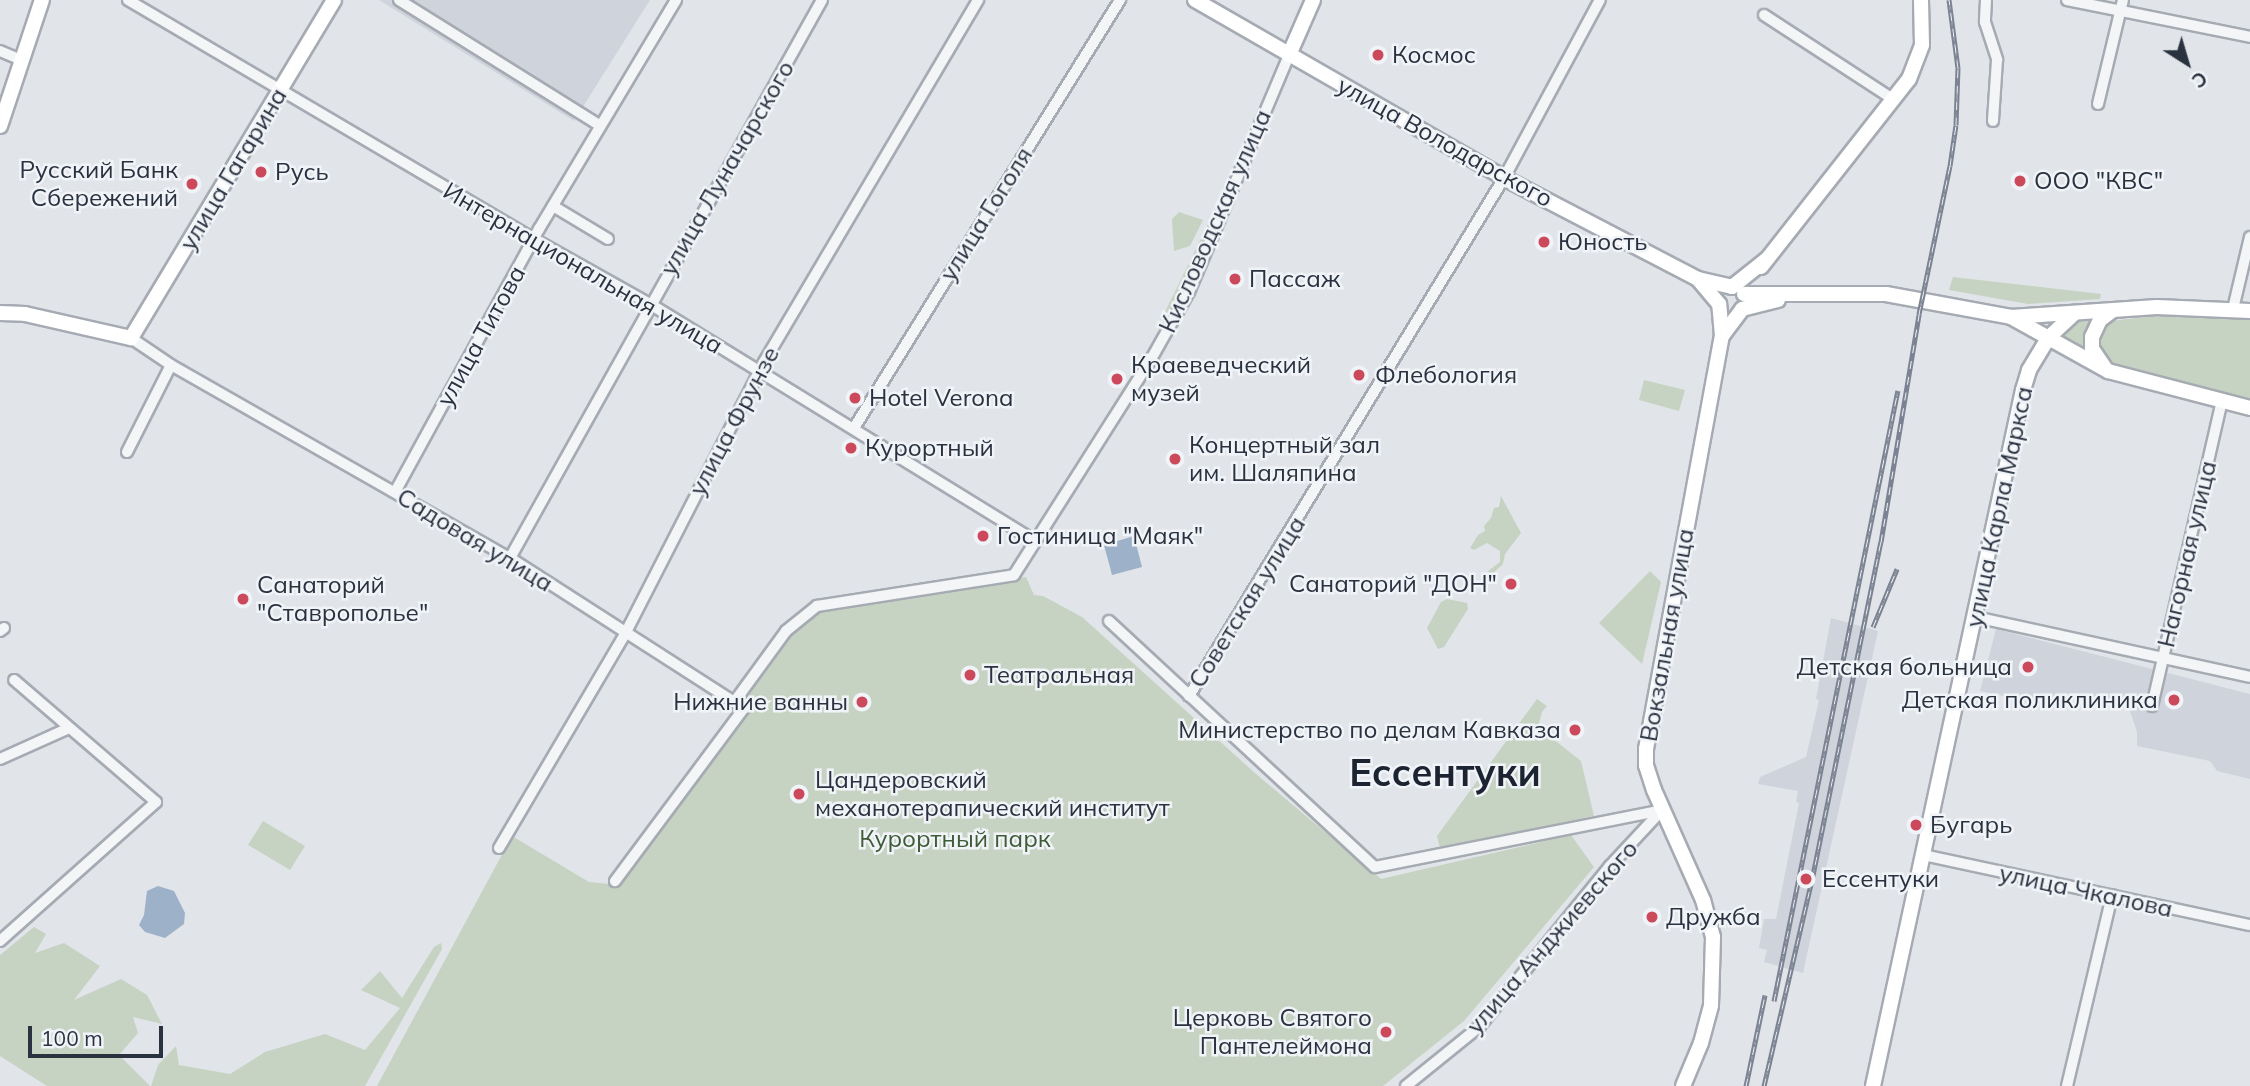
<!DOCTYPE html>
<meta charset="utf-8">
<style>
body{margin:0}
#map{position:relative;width:2250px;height:1086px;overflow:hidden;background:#e1e4e9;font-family:Mulish,sans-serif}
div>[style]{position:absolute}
.built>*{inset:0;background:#cfd3db}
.green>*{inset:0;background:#c6d3c2}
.water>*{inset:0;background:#9db1c8}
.roads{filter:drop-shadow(2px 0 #a6abb3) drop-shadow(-2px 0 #a6abb3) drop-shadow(0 2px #a6abb3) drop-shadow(0 -2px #a6abb3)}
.street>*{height:10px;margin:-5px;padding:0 5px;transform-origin:5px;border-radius:5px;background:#f3f5f7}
.secondary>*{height:14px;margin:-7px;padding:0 7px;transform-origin:7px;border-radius:7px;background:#fff}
.rail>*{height:5px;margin-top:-2.5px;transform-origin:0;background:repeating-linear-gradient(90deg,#f0f3f7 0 8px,#7b8392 0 16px);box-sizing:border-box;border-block:2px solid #7b8392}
.dots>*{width:19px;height:19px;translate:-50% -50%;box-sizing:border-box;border:4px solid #f0f3f7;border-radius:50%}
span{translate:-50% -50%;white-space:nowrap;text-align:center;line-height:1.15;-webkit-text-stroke:5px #f0f3f7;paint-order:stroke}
.poi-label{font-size:24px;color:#2a3240}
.left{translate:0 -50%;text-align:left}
.right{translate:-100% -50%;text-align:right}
.street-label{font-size:24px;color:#2a3240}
.park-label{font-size:24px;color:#3e5c37}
.town-label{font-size:38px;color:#1c2331;font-weight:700}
.north{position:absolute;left:2152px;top:28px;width:70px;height:70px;-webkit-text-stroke:5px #f0f3f7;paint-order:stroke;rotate:143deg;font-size:19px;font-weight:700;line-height:28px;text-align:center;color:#2a3240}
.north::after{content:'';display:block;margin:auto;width:24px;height:32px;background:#2a3240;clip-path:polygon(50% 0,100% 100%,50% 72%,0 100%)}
.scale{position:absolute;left:28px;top:1026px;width:135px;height:32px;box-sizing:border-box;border:4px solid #2a3240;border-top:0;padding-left:9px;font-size:21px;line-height:24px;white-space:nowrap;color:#2a3240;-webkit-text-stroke:5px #f0f3f7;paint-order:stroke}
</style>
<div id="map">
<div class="built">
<div style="clip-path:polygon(379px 0,650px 0,574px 121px)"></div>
<div style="clip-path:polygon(1831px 618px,1878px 631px,1803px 973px,1764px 962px,1767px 950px,1759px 948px,1764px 919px,1776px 919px,1799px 803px,1796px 802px,1798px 791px,1758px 784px,1760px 777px,1806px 757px,1819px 700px,1816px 699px)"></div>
<div style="clip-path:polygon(1996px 629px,2250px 694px,2250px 779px,2217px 771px,2210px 761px,2137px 746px,2137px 732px,2130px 711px,2124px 705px,2065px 693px,2062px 708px,1980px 691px)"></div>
</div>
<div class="green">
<div style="clip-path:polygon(1179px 212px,1203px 220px,1190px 246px,1174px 251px,1172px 219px)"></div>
<div style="clip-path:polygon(1208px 224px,1212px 226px,1171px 315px,1165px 312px)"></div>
<div style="clip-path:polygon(1953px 277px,2101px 294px,2100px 299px,2028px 304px,1949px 290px)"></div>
<div style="clip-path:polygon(2170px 314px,2222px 315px,2250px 320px,2250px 402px,2136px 375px,2113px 363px,2099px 348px,2099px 333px,2112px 321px)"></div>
<div style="clip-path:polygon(2081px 318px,2096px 319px,2088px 353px,2064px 340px,2062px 335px,2062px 329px)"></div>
<div style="clip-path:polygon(1644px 380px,1685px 390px,1679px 411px,1639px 400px)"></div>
<div style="clip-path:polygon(1501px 496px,1521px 533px,1505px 554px,1503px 564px,1490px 576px,1488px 571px,1500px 562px,1500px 551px,1487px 543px,1474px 550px,1470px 548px,1478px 535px,1485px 531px,1484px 526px,1491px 518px,1494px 508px,1499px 507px)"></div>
<div style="clip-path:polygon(1650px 571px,1661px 582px,1642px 664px,1599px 623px)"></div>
<div style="clip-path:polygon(1026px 577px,1034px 595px,1043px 596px,1082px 617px,1256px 774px,1381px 879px,1571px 835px,1594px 867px,1464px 1021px,1383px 1086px,377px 1086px,512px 836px,589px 882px,609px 884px,788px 636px,818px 613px,884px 599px)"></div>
<div style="clip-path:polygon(1447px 599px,1467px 603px,1468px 609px,1444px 647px,1438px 649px,1427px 628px,1441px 602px)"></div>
<div style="clip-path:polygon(1537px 699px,1547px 706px,1542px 712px,1538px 727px,1581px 761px,1594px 816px,1440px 848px,1437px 836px)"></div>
<div style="clip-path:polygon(263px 821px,305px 846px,290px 870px,248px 845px)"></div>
<div style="clip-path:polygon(34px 927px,46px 934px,35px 953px,64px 943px,100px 966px,74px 1000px,121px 979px,147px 995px,162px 1024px,133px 1017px,138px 1033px,119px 1055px,150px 1086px,47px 1086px,0 1056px,0 955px)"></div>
<div style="clip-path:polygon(441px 943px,442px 949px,365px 1086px,151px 1086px,158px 1065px,176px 1046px,179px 1065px,230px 1074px,265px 1052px,325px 1034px,365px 1050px,400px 1008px,361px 990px,380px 971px,402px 998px,434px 947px)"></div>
</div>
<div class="water">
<div style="clip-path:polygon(1134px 536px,1142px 567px,1112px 575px,1104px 545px)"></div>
<div style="clip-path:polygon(158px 886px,174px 891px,185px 913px,184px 924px,165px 938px,145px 932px,139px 925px,144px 915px,147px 891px)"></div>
</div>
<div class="roads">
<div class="street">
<div style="left:128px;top:0;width:471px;rotate:30.5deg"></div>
<div style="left:534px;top:239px;width:133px;rotate:29.3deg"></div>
<div style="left:650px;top:304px;width:452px;rotate:31.6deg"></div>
<div style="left:399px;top:0;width:236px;rotate:32deg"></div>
<div style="left:1986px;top:0;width:22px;rotate:93deg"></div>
<div style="left:1985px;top:22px;width:40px;rotate:72deg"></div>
<div style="left:1997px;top:60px;width:61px;rotate:93.8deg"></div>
<div style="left:2067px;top:0;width:187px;rotate:11.4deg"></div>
<div style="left:1764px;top:15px;width:154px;rotate:33.1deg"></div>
<div style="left:0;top:51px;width:25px;rotate:23deg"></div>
<div style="left:2098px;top:104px;width:107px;rotate:-76.5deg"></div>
<div style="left:553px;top:206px;width:64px;rotate:31deg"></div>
<div style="left:2233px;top:309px;width:74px;rotate:-76.7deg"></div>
<div style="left:131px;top:338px;width:48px;rotate:34deg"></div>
<div style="left:171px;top:365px;width:390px;rotate:29.7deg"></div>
<div style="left:510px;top:558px;width:278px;rotate:32.7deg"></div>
<div style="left:744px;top:708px;width:216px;rotate:126.7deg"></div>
<div style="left:854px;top:428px;width:504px;rotate:-58.14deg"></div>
<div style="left:127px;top:452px;width:97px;rotate:-63.2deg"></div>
<div style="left:395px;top:492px;width:300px;rotate:-61.3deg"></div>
<div style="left:539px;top:229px;width:267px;rotate:-59.1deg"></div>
<div style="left:510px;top:558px;width:639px;rotate:-60.79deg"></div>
<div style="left:1975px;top:617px;width:281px;rotate:12.3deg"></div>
<div style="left:1109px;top:621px;width:362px;rotate:42.8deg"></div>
<div style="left:1375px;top:867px;width:293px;rotate:-11.2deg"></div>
<div style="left:0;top:631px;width:5px;rotate:-37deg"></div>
<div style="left:1189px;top:696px;width:606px;rotate:-58.7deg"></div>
<div style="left:1504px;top:178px;width:202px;rotate:-61.7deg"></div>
<div style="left:735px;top:701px;width:87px;rotate:-53.9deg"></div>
<div style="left:786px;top:631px;width:40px;rotate:-39deg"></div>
<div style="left:817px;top:606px;width:199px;rotate:-8.9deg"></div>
<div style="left:1014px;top:575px;width:254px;rotate:-57.6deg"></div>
<div style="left:1150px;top:361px;width:79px;rotate:-60.5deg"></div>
<div style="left:1189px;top:292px;width:257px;rotate:-67.1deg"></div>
<div style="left:2152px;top:706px;width:313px;rotate:-77.1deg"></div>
<div style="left:0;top:759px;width:76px;rotate:-24.2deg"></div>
<div style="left:499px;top:848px;width:251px;rotate:-59.5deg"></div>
<div style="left:626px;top:632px;width:303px;rotate:-62.9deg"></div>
<div style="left:764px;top:362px;width:421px;rotate:-59.4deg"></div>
<div style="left:1923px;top:855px;width:334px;rotate:12.1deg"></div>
<div style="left:0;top:941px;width:209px;rotate:-41.7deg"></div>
<div style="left:156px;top:802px;width:187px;rotate:-139.3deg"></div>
<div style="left:1406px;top:1086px;width:95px;rotate:-39deg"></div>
<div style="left:1480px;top:1026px;width:206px;rotate:-50.9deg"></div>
<div style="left:1610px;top:866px;width:76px;rotate:-47.1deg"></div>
<div style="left:2067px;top:1086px;width:196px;rotate:-76.7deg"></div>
</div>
<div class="secondary">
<div style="left:1195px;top:0;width:357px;rotate:29.9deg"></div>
<div style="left:1504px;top:178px;width:219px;rotate:27.5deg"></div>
<div style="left:1698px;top:279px;width:35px;rotate:13deg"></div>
<div style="left:1732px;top:287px;width:45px;rotate:-38.7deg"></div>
<div style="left:1289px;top:55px;width:60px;rotate:-66.4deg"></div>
<div style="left:0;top:126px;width:133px;rotate:-71.6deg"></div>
<div style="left:1761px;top:267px;width:239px;rotate:-51.8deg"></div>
<div style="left:1909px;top:79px;width:36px;rotate:-69deg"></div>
<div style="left:1922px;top:45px;width:45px;rotate:-91.3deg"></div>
<div style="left:1744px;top:294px;width:142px"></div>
<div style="left:1886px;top:294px;width:127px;rotate:10.4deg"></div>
<div style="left:2011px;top:317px;width:146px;rotate:-3.9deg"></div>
<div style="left:2157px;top:307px;width:93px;rotate:2.5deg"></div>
<div style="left:0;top:313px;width:25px;rotate:2deg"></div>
<div style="left:25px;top:314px;width:109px;rotate:12.8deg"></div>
<div style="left:131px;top:338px;width:394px;rotate:-59deg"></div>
<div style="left:2011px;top:317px;width:111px;rotate:29.1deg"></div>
<div style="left:2108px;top:371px;width:147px;rotate:14.6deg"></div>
<div style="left:1722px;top:336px;width:34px;rotate:-53deg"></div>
<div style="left:1742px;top:309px;width:37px;rotate:-14deg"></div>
<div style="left:2105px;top:368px;width:23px;rotate:-124deg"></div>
<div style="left:2092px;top:349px;width:12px;rotate:-90deg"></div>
<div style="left:2092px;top:337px;width:19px;rotate:-65deg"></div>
<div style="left:2100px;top:320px;width:15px;rotate:-37deg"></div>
<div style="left:1683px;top:1086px;width:47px;rotate:-67.3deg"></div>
<div style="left:1701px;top:1043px;width:39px;rotate:-75deg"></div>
<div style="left:1711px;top:1005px;width:68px;rotate:-88.3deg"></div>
<div style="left:1713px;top:937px;width:38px;rotate:-105deg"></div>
<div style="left:1703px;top:900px;width:120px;rotate:-114deg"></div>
<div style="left:1654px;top:790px;width:26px;rotate:-108deg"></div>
<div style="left:1646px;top:765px;width:16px;rotate:-90deg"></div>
<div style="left:1646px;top:749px;width:420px;rotate:-79.6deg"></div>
<div style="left:1722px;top:336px;width:32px;rotate:-95deg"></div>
<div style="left:1719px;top:304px;width:33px;rotate:-130deg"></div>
<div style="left:1873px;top:1086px;width:712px;rotate:-77.84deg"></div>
<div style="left:2023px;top:390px;width:21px;rotate:-73deg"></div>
<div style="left:2029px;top:370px;width:37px;rotate:-59deg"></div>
<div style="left:2048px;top:338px;width:35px;rotate:-43deg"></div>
</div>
</div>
<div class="rail">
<div style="left:1873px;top:627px;width:63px;rotate:-67.5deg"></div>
<div style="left:1774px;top:1001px;width:623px;rotate:-78.53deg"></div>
<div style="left:1746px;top:1086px;width:93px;rotate:-78.2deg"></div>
<div style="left:1764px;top:1086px;width:212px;rotate:-76.9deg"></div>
<div style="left:1812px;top:880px;width:345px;rotate:-78.5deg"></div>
<div style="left:1881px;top:542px;width:231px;rotate:-80.5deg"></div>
<div style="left:1919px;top:314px;width:151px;rotate:-78.2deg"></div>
<div style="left:1950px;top:166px;width:41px;rotate:-81.7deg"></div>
<div style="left:1956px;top:125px;width:57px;rotate:-88deg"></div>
<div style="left:1958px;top:68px;width:69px;rotate:-97.5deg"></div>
</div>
<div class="dots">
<div style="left:1378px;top:55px;background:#cb495b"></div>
<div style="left:261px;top:172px;background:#cb495b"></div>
<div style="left:2020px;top:181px;background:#cb495b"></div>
<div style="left:192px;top:184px;background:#cb495b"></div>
<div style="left:1544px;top:242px;background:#cb495b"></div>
<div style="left:1235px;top:279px;background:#cb495b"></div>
<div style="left:1359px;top:375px;background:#cb495b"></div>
<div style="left:1117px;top:379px;background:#cb495b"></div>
<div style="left:855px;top:398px;background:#cb495b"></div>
<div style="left:851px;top:448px;background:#cb495b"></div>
<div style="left:1175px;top:459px;background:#cb495b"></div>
<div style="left:983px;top:536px;background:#cb495b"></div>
<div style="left:1511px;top:584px;background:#cb495b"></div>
<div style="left:243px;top:599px;background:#cb495b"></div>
<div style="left:2028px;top:667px;background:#cb495b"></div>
<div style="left:970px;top:675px;background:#cb495b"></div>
<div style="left:2174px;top:700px;background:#cb495b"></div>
<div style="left:862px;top:702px;background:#cb495b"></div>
<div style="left:1575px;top:730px;background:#cb495b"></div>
<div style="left:799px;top:794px;background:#cb495b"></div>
<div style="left:1916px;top:825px;background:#cb495b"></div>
<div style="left:1806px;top:879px;background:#cb495b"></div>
<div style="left:1652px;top:917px;background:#cb495b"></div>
<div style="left:1386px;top:1032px;background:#cb495b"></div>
</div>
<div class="poi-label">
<span class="left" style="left:1392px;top:55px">Космос</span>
<span class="right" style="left:178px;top:184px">Русский Банк<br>Сбережений</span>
<span class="left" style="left:275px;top:172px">Русь</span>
<span class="left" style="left:2034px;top:181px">ООО "КВС"</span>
<span class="left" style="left:1558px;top:242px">Юность</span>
<span class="left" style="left:1249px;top:279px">Пассаж</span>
<span class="left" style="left:1131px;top:379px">Краеведческий<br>музей</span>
<span class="left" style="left:1375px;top:375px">Флебология</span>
<span class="left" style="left:869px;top:398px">Hotel Verona</span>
<span class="left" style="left:1189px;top:459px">Концертный зал<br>им. Шаляпина</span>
<span class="left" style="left:865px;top:448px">Курортный</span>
<span class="left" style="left:997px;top:536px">Гостиница "Маяк"</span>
<span class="right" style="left:1497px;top:584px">Санаторий "ДОН"</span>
<span class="left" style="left:257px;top:599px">Санаторий<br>"Ставрополье"</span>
<span class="right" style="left:2012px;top:667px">Детская больница</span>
<span class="left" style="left:984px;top:675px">Театральная</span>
<span class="right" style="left:2158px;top:700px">Детская поликлиника</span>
<span class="right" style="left:848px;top:702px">Нижние ванны</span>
<span class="right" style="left:1561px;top:730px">Министерство по делам Кавказа</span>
<span class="left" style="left:815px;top:794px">Цандеровский<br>механотерапический институт</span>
<span class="left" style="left:1930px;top:825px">Бугарь</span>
<span class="left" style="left:1822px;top:879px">Ессентуки</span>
<span class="left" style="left:1666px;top:917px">Дружба</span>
<span class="right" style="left:1372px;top:1032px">Церковь Святого<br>Пантелеймона</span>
</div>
<div class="street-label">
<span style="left:1445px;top:142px;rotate:29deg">улица Володарского</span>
<span style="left:727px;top:168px;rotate:-60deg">улица Луначарского</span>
<span style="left:233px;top:169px;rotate:-59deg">улица Гагарина</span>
<span style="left:986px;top:214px;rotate:-58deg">улица Гоголя</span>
<span style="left:1215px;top:221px;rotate:-66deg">Кисловодская улица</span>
<span style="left:583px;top:268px;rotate:30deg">Интернациональная улица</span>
<span style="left:481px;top:336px;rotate:-61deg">улица Титова</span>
<span style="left:734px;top:421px;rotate:-62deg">улица Фрунзе</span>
<span style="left:1999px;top:507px;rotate:-78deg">улица Карла Маркса</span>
<span style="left:475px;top:540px;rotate:31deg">Садовая улица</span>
<span style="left:2187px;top:554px;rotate:-77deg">Нагорная улица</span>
<span style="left:1247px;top:602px;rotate:-58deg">Советская улица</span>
<span style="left:1667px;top:635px;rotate:-80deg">Вокзальная улица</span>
<span style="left:2086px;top:891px;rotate:12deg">улица Чкалова</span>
<span style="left:1552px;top:937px;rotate:-49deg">улица Анджиевского</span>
</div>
<div class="park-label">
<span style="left:955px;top:839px">Курортный парк</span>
</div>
<div class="town-label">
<span style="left:1445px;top:773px">Ессентуки</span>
</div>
<div class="north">С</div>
<div class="scale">100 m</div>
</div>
